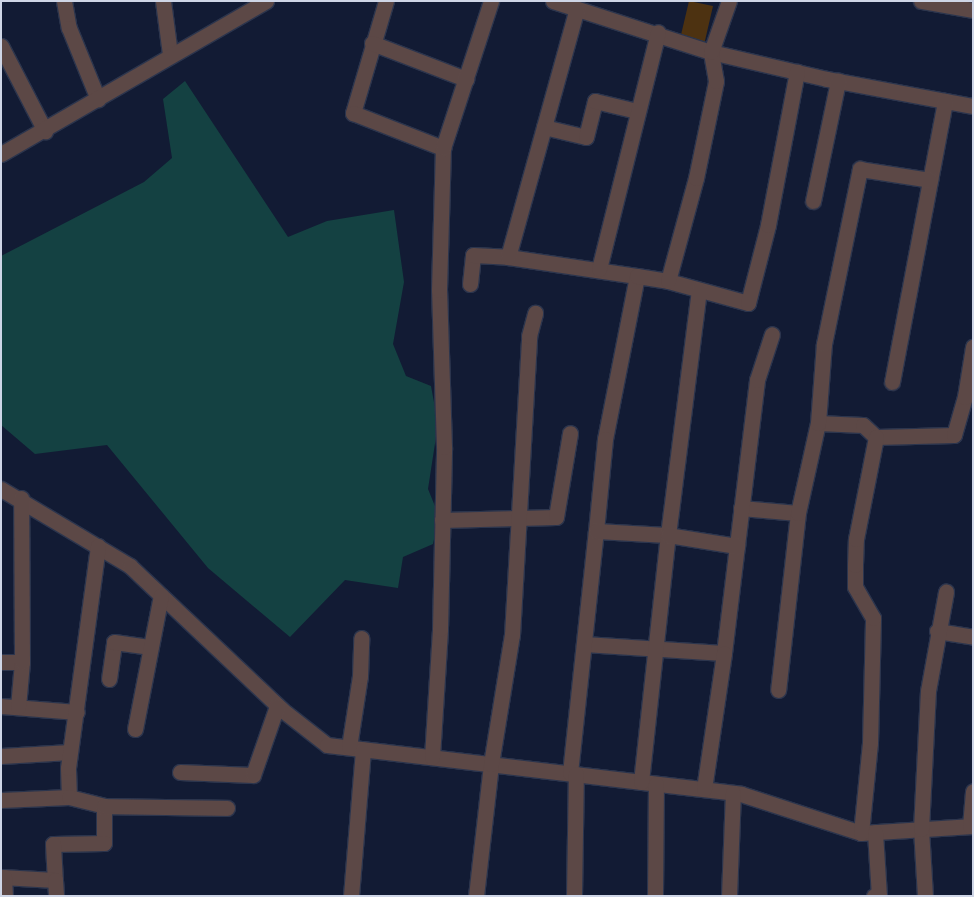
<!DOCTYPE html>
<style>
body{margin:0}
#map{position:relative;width:974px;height:897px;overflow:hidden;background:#121b34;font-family:Jost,sans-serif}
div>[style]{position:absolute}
.water>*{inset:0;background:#144142}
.building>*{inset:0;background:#4d3211}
.roads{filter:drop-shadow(1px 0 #2c354d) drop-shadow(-1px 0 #2c354d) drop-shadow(0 1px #2c354d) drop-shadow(0 -1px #2c354d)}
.minor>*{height:15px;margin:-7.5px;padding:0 7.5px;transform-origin:7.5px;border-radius:7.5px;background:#5c4846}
span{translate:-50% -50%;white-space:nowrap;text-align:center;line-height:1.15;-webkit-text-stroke:4px #040711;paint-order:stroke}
.frame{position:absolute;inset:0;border:2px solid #ced5e6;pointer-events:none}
</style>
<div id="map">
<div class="water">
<div style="clip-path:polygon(185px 81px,288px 237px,327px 221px,394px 210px,404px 282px,393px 344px,406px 376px,431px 386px,438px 424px,428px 489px,439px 516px,433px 544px,403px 557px,398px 588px,345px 580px,290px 637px,208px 568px,107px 445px,35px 454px,1px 425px,1px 256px,144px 182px,172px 158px,163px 99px)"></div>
</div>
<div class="building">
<div style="clip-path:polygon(689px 1px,713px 6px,704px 45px,680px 39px)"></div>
</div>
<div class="roads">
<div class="minor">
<div style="left:64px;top:1px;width:27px;rotate:80deg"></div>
<div style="left:69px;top:28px;width:77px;rotate:67.8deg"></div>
<div style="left:163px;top:1px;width:53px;rotate:82.5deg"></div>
<div style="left:386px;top:1px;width:117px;rotate:106.4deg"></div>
<div style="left:353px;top:113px;width:97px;rotate:21.3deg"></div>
<div style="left:553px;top:1px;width:166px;rotate:17.9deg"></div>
<div style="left:711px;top:52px;width:119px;rotate:13.1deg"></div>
<div style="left:827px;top:79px;width:148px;rotate:10.5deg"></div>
<div style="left:921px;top:1px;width:53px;rotate:9.8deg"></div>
<div style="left:372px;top:43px;width:101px;rotate:21deg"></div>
<div style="left:1px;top:46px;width:96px;rotate:62.6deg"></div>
<div style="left:544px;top:127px;width:43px;rotate:13.4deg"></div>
<div style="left:586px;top:137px;width:37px;rotate:-76deg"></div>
<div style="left:595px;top:101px;width:43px;rotate:13.4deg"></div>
<div style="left:1px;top:154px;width:306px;rotate:-30deg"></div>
<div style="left:813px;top:201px;width:123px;rotate:-78.2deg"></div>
<div style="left:508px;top:257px;width:130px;rotate:8.4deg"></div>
<div style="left:637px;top:276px;width:166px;rotate:101.1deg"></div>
<div style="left:605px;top:439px;width:92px;rotate:95.6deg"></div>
<div style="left:599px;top:269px;width:244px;rotate:-76deg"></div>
<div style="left:637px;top:276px;width:31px;rotate:9deg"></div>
<div style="left:668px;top:281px;width:83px;rotate:15.4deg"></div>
<div style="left:748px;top:303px;width:81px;rotate:-75.6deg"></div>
<div style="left:768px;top:225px;width:156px;rotate:-79.3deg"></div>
<div style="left:668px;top:281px;width:107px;rotate:-74.8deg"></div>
<div style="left:696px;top:178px;width:99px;rotate:-78.3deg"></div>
<div style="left:716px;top:81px;width:29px;rotate:-100deg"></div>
<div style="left:711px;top:52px;width:54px;rotate:-70.6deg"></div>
<div style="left:470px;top:284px;width:29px;rotate:-84deg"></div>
<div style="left:473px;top:255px;width:35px;rotate:3deg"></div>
<div style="left:508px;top:257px;width:257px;rotate:-74.5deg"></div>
<div style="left:892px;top:382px;width:286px;rotate:-79.3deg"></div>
<div style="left:818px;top:423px;width:45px;rotate:2.5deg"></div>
<div style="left:863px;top:425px;width:18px;rotate:43deg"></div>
<div style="left:876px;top:437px;width:78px;rotate:-1.5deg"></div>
<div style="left:954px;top:435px;width:40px;rotate:-74deg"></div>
<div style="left:965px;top:397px;width:51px;rotate:-80.9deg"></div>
<div style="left:1px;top:489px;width:150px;rotate:30.8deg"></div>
<div style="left:130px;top:566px;width:208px;rotate:43.4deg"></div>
<div style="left:281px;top:709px;width:58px;rotate:38deg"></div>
<div style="left:327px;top:745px;width:417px;rotate:6.7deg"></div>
<div style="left:741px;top:794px;width:126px;rotate:18deg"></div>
<div style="left:861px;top:833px;width:112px;rotate:-3.6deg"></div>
<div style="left:741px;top:508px;width:57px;rotate:5deg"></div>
<div style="left:798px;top:513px;width:178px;rotate:96.4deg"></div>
<div style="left:798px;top:513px;width:92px;rotate:-77.5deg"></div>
<div style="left:818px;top:423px;width:79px;rotate:-85.7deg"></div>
<div style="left:824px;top:344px;width:179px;rotate:-78.4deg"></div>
<div style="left:860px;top:169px;width:71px;rotate:8.9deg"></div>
<div style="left:442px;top:520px;width:114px;rotate:-1.5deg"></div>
<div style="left:556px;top:517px;width:85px;rotate:-80.5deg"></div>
<div style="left:937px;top:631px;width:36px;rotate:9deg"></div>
<div style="left:584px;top:644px;width:140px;rotate:3.7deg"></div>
<div style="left:724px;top:653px;width:275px;rotate:-83.1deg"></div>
<div style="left:757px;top:380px;width:48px;rotate:-71.9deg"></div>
<div style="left:1px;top:662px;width:21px"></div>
<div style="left:109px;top:679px;width:37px;rotate:-82deg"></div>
<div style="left:114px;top:642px;width:37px;rotate:8deg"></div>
<div style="left:1px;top:706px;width:76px;rotate:4.5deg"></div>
<div style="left:18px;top:707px;width:45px;rotate:-84.9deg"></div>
<div style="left:22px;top:662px;width:164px;rotate:-90.3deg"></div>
<div style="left:135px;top:729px;width:136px;rotate:-79deg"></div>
<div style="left:349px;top:747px;width:72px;rotate:-81.2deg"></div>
<div style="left:360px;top:676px;width:38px;rotate:-88deg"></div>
<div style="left:1px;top:756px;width:69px;rotate:-3.3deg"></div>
<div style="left:432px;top:757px;width:128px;rotate:-86.4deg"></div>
<div style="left:440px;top:629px;width:182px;rotate:-88.7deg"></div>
<div style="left:444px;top:447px;width:157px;rotate:-91.8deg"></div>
<div style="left:439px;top:290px;width:142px;rotate:-88.4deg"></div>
<div style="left:443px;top:148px;width:155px;rotate:-71.9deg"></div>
<div style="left:180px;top:772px;width:73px;rotate:2.4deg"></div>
<div style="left:253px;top:775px;width:73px;rotate:-70.8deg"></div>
<div style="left:570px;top:773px;width:243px;rotate:-83.9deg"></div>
<div style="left:596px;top:531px;width:72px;rotate:3.2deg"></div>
<div style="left:668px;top:535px;width:247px;rotate:-82.8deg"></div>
<div style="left:641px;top:782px;width:248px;rotate:-83.8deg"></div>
<div style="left:668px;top:535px;width:70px;rotate:9.1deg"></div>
<div style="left:704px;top:789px;width:137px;rotate:-81.6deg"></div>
<div style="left:69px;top:797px;width:29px;rotate:-92deg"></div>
<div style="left:68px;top:768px;width:224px;rotate:-82.3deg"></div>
<div style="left:1px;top:800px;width:68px;rotate:-2.5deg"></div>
<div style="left:69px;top:797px;width:36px;rotate:14deg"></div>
<div style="left:104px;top:806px;width:37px;rotate:90deg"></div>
<div style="left:104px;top:843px;width:51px;rotate:178.9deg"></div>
<div style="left:53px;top:844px;width:36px;rotate:87deg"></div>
<div style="left:55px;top:880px;width:54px;rotate:-176.8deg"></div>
<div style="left:104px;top:806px;width:123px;rotate:0.9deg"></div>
<div style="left:970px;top:826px;width:35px;rotate:-85deg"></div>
<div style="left:861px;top:833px;width:90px;rotate:-84.3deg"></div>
<div style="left:870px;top:743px;width:125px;rotate:-88.6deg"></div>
<div style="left:873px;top:618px;width:36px;rotate:-120deg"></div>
<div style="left:855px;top:587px;width:22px;rotate:-90deg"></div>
<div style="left:855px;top:565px;width:26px;rotate:-88deg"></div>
<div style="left:856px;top:539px;width:104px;rotate:-78.9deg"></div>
<div style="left:4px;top:877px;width:19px;rotate:87deg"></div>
<div style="left:55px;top:880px;width:16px;rotate:86deg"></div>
<div style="left:351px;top:896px;width:147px;rotate:-85.3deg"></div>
<div style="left:476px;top:896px;width:133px;rotate:-83.5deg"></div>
<div style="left:491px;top:764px;width:131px;rotate:-80.8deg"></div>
<div style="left:512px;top:635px;width:299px;rotate:-86.7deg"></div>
<div style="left:529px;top:336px;width:24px;rotate:-75deg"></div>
<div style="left:574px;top:896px;width:122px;rotate:-89.1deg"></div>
<div style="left:655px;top:896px;width:112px;rotate:-89.5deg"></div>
<div style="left:729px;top:896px;width:103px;rotate:-87.8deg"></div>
<div style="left:874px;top:896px;width:5px"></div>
<div style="left:879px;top:896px;width:64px;rotate:-93.6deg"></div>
<div style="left:925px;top:896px;width:67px;rotate:-93.4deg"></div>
<div style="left:921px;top:829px;width:138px;rotate:-87.1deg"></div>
<div style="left:928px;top:691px;width:101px;rotate:-79.7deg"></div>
</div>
</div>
<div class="frame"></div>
</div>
